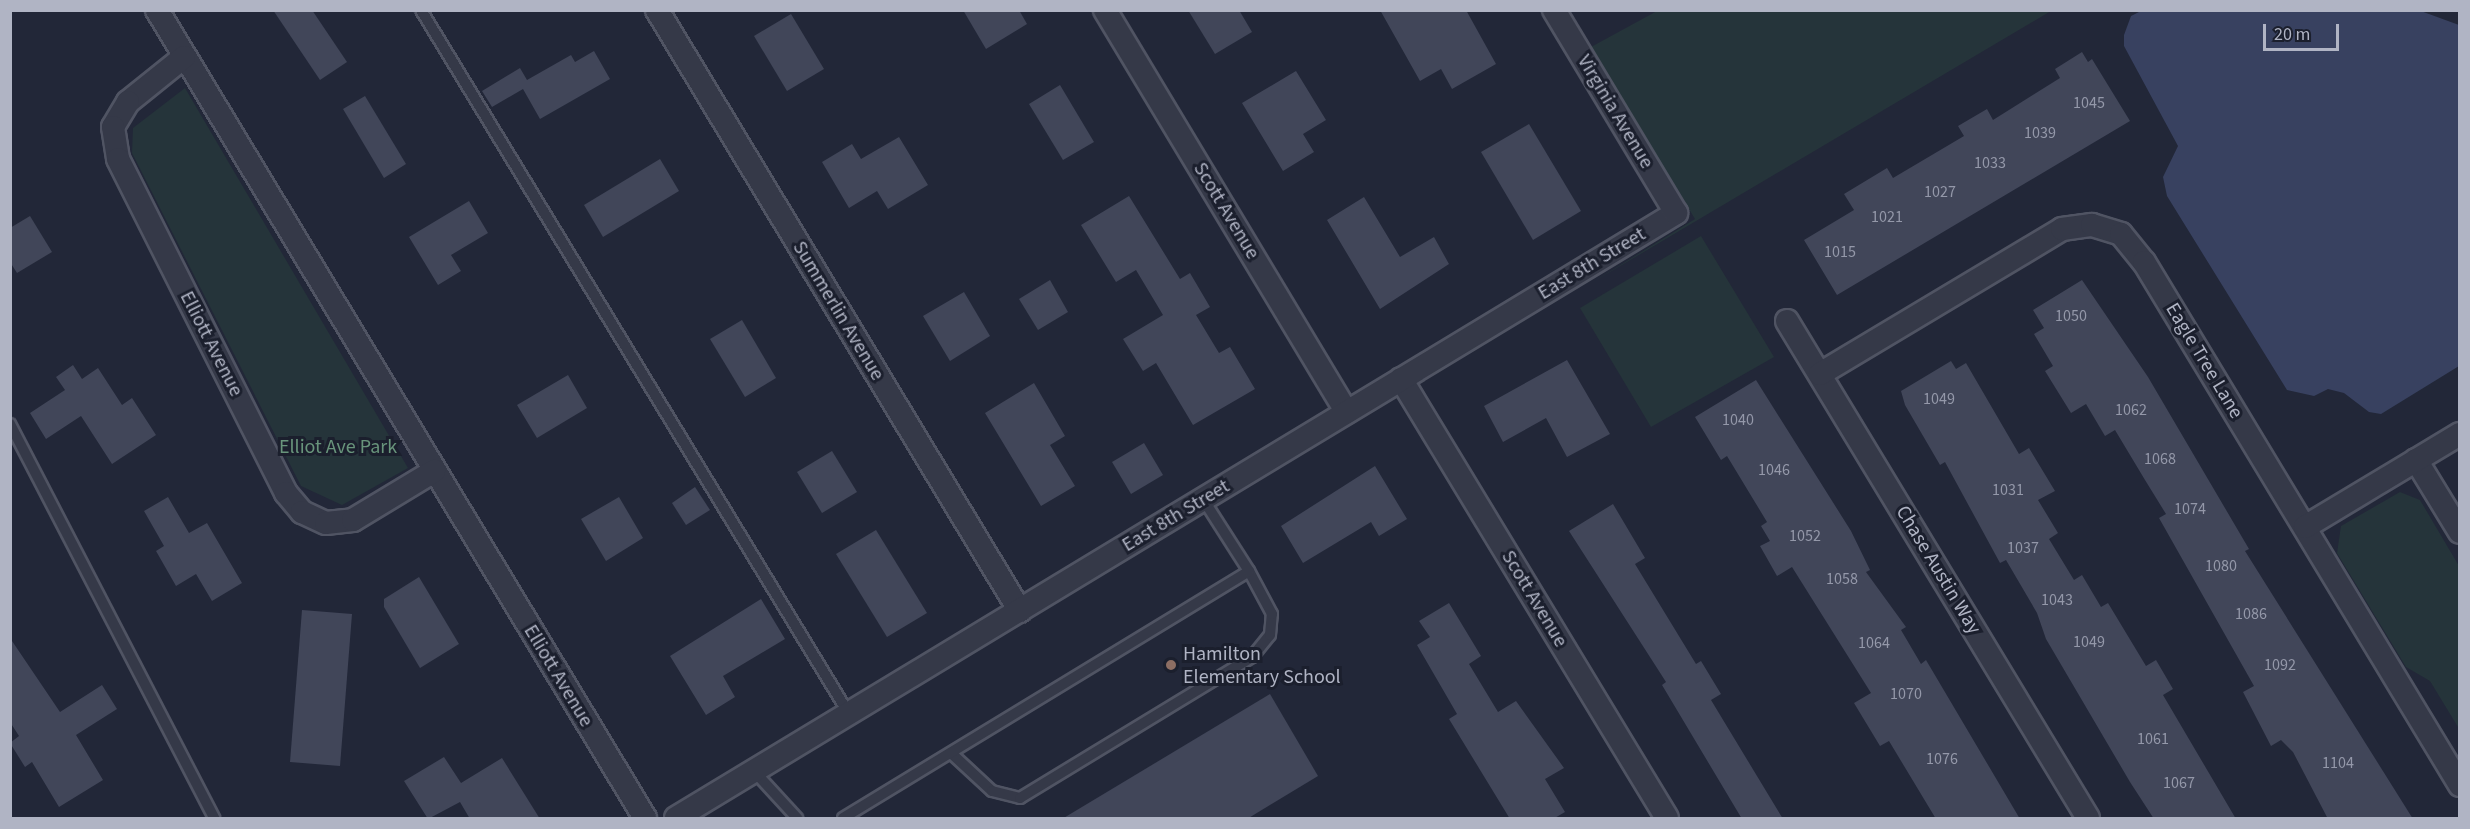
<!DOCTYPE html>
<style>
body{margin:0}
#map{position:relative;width:2470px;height:829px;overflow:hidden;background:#222738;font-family:"Source Sans 3",sans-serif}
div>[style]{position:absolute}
.green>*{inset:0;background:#25343a}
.water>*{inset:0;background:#384160}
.building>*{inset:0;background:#414659}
.roads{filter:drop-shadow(2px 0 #505463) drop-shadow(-2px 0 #505463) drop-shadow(0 2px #505463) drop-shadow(0 -2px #505463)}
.service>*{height:10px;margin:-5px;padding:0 5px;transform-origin:5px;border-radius:5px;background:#353948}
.minor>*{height:22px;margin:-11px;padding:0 11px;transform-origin:11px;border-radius:11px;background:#353948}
.dots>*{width:16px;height:16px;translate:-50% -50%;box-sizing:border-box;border:3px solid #1b1f2d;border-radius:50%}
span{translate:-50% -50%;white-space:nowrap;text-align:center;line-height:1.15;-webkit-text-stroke:6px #1b1f2d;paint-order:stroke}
.number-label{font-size:16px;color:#9498a9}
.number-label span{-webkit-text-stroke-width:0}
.street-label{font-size:20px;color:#b0b4c4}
.park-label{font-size:20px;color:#68947b}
.poi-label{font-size:20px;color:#b0b4c4}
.left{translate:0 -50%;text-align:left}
.frame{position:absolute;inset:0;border:12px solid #b0b4c4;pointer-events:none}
.scale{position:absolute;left:2263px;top:24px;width:76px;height:27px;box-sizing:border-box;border:3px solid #b0b4c4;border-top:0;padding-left:8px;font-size:18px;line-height:21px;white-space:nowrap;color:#b0b4c4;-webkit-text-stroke:4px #1b1f2d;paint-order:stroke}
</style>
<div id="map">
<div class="green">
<div style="clip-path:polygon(1657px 11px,1657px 10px,2051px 11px,1593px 282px,1695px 219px,1591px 47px)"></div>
<div style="clip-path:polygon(185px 88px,408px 468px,342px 505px,301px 486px,132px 153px,133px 128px)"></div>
<div style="clip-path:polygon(1701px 236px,1774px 357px,1651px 427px,1580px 308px)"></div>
<div style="clip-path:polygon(2400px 492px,2420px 500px,2459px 566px,2459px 757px,2458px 727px,2430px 681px,2406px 667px,2337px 553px,2341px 526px)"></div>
</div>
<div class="water">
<div style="clip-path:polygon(2418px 10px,2459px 25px,2459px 366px,2381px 414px,2369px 412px,2344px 393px,2328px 389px,2314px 396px,2287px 390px,2167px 196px,2163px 177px,2178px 146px,2124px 46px,2124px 35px,2131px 16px,2141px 11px)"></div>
</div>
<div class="building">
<div style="clip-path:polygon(273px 10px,312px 10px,347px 62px,320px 80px)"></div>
<div style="clip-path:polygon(963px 10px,1019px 10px,1027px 24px,986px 49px)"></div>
<div style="clip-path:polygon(1188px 10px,1239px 10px,1252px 32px,1215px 54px)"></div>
<div style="clip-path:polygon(1380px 10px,1466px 10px,1496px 64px,1452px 89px,1441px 69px,1420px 81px)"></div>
<div style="clip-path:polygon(791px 14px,824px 69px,787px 91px,754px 36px)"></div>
<div style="clip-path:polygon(594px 51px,610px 79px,540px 119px,523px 89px,492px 107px,482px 91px,520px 68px,527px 80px,571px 55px,575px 62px)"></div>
<div style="clip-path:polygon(2082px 52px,2088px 62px,2092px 59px,2130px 121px,1837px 295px,1804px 240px,1854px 210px,1844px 194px,1887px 168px,1893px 178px,1964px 136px,1958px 126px,1987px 109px,1993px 120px,2060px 78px,2055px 69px)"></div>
<div style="clip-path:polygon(1296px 71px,1326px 120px,1303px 134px,1314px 152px,1283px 171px,1242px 103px)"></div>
<div style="clip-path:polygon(1060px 85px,1094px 142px,1063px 160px,1029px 104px)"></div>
<div style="clip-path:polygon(365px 96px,406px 164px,384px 178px,343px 109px)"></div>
<div style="clip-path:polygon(1529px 124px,1581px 211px,1533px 240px,1481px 152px)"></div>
<div style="clip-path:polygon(899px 137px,928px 185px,888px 209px,877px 191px,849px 208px,822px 162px,852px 144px,861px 159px)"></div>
<div style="clip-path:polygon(660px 159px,679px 191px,603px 237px,584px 205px)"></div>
<div style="clip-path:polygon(1129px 196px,1180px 279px,1190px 273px,1210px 307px,1196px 315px,1219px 353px,1230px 347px,1255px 389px,1193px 425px,1156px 363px,1143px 371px,1123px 339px,1163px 315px,1136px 270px,1116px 282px,1081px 225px)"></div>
<div style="clip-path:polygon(1364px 197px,1400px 257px,1434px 237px,1449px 264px,1380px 309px,1327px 220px)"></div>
<div style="clip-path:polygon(469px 201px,488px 233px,451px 255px,461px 271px,438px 285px,409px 237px)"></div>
<div style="clip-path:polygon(30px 216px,52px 252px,17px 273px,10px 262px,10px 228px)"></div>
<div style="clip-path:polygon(1050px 280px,1068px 312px,1038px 330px,1019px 299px)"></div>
<div style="clip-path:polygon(2082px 280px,2148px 377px,2249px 549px,2245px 551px,2413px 819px,2328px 819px,2293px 752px,2281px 740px,2271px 746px,2243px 692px,2254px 686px,2159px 518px,2166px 514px,2145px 480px,2115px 430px,2105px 436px,2086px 404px,2071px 413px,2045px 371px,2053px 366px,2034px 334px,2044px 328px,2033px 310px)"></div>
<div style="clip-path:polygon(964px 292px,990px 336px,950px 361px,923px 316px)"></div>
<div style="clip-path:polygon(742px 320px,776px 378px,745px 397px,710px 339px)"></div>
<div style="clip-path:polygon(1567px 360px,1610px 434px,1567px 457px,1546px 418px,1503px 442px,1484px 406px)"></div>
<div style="clip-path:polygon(1951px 361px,1956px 369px,1966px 363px,2019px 454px,2029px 448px,2055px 491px,2038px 500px,2058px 533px,2049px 539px,2074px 580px,2082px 575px,2101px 607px,2108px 603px,2146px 666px,2156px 660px,2173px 689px,2163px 695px,2236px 819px,2154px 819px,2130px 782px,2046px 639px,2037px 613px,2006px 560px,2000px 563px,1945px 462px,1940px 465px,1905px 405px,1901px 391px)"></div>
<div style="clip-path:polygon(73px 365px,82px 379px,98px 368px,122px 405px,132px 398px,156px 435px,112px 464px,81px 416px,46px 439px,30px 413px,65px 390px,56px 377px)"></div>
<div style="clip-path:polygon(568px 375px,587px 408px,537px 438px,517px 405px)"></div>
<div style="clip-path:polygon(1756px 380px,1851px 531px,1870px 570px,1866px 572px,1906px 627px,1901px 630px,1921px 664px,1926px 660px,2020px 819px,1936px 819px,1889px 741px,1880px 746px,1854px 703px,1871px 693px,1792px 567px,1777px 576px,1760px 546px,1770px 541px,1761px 526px,1767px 522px,1727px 456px,1721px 460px,1695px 417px)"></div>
<div style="clip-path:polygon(1034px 383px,1065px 436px,1050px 445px,1075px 486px,1041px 506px,985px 413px)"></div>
<div style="clip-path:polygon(1144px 443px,1163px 475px,1131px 494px,1112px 462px)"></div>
<div style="clip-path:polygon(832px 451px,857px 492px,822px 513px,797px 472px)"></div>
<div style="clip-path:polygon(1375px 466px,1407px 519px,1379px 536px,1371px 522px,1303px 563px,1281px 526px)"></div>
<div style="clip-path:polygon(695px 487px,710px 510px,686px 525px,672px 503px)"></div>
<div style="clip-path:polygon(168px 497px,189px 533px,207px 523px,242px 583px,212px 601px,196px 574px,176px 586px,156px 551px,164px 546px,144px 511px)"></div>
<div style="clip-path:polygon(619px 497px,643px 538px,606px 561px,581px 519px)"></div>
<div style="clip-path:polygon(1613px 504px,1645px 558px,1635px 564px,1696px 664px,1701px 661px,1721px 694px,1711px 700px,1783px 819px,1742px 819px,1662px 685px,1666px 682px,1569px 531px)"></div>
<div style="clip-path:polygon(876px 530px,927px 613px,887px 637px,836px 554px)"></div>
<div style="clip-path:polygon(419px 577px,459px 644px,420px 668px,384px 607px,384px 599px)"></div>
<div style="clip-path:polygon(761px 599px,785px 639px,723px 676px,735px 697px,706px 715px,670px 656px)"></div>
<div style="clip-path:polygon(1449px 603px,1481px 656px,1469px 664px,1498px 712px,1516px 701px,1564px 768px,1545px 779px,1565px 812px,1553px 819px,1510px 819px,1449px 719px,1457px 714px,1417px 645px,1430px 637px,1419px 621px)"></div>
<div style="clip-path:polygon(302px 610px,352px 614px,340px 766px,290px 762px)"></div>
<div style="clip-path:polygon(10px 638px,60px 712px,102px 685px,117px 709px,76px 735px,103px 780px,59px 807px,32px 762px,25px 767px,10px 743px,19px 736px,10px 722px)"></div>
<div style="clip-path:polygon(1270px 694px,1318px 776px,1247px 819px,1062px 819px)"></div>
<div style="clip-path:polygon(444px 757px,461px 783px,502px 758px,540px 819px,470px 819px,460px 802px,428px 819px,404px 781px)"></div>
</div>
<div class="roads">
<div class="service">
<div style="left:421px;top:10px;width:824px;rotate:58.7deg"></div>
<div style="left:10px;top:424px;width:444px;rotate:62.6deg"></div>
<div style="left:951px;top:753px;width:56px;rotate:42.8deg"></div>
<div style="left:992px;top:791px;width:29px;rotate:14deg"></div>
<div style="left:1020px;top:798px;width:271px;rotate:-31.3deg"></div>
<div style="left:1252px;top:657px;width:28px;rotate:-51deg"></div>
<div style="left:1270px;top:635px;width:21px;rotate:-85deg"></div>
<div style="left:1272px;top:614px;width:49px;rotate:-118.1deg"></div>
<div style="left:754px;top:771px;width:64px;rotate:47.5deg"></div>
<div style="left:843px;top:818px;width:475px;rotate:-31.3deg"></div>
<div style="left:1249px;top:571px;width:85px;rotate:-122.6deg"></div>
</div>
<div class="minor">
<div style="left:157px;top:10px;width:944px;rotate:58.87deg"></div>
<div style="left:657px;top:10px;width:702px;rotate:58.87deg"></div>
<div style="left:1105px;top:10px;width:469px;rotate:59deg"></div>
<div style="left:184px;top:57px;width:72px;rotate:141.2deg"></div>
<div style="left:128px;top:102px;width:29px;rotate:121deg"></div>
<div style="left:113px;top:127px;width:32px;rotate:81deg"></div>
<div style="left:118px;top:159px;width:374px;rotate:63.3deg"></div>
<div style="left:286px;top:493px;width:25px;rotate:50deg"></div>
<div style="left:302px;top:512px;width:26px;rotate:25deg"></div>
<div style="left:326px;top:523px;width:27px;rotate:-6deg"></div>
<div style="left:353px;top:520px;width:95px;rotate:-31.2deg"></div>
<div style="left:1787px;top:321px;width:581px;rotate:58.8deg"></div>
<div style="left:1820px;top:374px;width:282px;rotate:-30.9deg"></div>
<div style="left:2062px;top:229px;width:30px;rotate:-8deg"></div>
<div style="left:2092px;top:225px;width:30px;rotate:17deg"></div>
<div style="left:2121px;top:234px;width:36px;rotate:51deg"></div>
<div style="left:2144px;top:262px;width:611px;rotate:58.86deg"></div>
<div style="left:1401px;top:379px;width:513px;rotate:58.79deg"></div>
<div style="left:2416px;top:460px;width:84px;rotate:58.6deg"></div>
<div style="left:2305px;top:527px;width:181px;rotate:-31deg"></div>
<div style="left:676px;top:818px;width:1169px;rotate:-31.17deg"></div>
<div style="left:1676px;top:213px;width:237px;rotate:-121deg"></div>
</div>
</div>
<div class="dots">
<div style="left:1171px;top:665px;background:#8d6e63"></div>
</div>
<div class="number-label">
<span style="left:2089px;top:103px">1045</span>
<span style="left:2040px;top:133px">1039</span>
<span style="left:1990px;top:163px">1033</span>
<span style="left:1940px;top:192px">1027</span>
<span style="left:1887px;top:217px">1021</span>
<span style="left:1840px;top:252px">1015</span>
<span style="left:2071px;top:316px">1050</span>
<span style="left:1939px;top:399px">1049</span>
<span style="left:2131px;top:410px">1062</span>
<span style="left:1738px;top:420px">1040</span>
<span style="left:2160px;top:459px">1068</span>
<span style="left:1774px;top:470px">1046</span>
<span style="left:2008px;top:490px">1031</span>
<span style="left:2190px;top:509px">1074</span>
<span style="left:1805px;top:536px">1052</span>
<span style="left:2023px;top:548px">1037</span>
<span style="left:2221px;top:566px">1080</span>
<span style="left:1842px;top:579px">1058</span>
<span style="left:2057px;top:600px">1043</span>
<span style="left:2251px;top:614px">1086</span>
<span style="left:2089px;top:642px">1049</span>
<span style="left:1874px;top:643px">1064</span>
<span style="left:2280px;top:665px">1092</span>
<span style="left:1906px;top:694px">1070</span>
<span style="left:2153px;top:739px">1061</span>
<span style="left:1942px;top:759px">1076</span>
<span style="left:2338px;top:763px">1104</span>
<span style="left:2179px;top:783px">1067</span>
</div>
<div class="street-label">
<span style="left:1615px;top:112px;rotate:59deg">Virginia Avenue</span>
<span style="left:1226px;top:211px;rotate:59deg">Scott Avenue</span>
<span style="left:1592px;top:264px;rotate:-31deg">East 8th Street</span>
<span style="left:838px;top:311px;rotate:59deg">Summerlin Avenue</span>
<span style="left:211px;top:344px;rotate:63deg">Elliott Avenue</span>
<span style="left:2204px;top:361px;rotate:59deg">Eagle Tree Lane</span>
<span style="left:1176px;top:516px;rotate:-31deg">East 8th Street</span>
<span style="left:1938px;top:570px;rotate:59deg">Chase Austin Way</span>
<span style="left:1534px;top:599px;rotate:59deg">Scott Avenue</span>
<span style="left:558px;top:676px;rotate:59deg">Elliott Avenue</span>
</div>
<div class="park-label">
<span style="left:338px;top:447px">Elliot Ave Park</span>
</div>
<div class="poi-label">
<span class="left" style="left:1183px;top:666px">Hamilton<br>Elementary School</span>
</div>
<div class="frame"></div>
<div class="scale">20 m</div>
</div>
